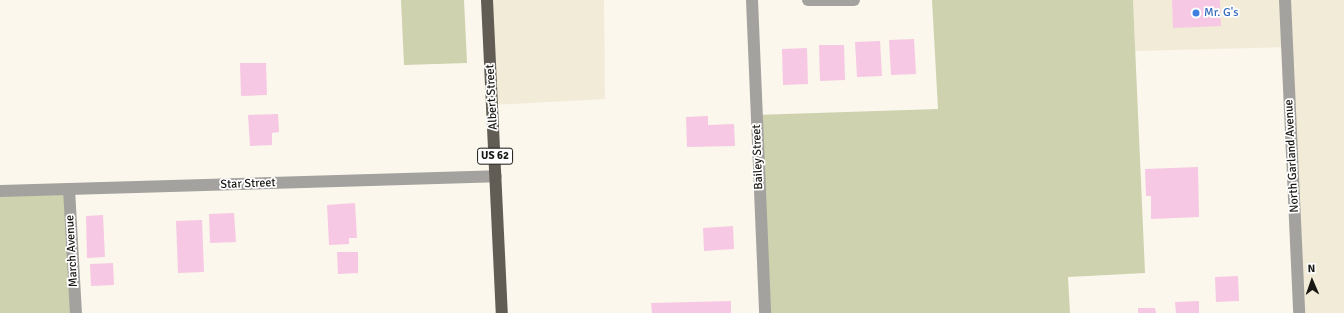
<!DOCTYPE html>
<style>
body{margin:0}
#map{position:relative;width:1344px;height:313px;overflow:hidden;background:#fbf7ec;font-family:Signika,sans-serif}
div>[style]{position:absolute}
.built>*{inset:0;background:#f1ebd8}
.green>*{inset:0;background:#ced2ae}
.building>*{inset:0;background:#f7c8e3}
.minor>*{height:12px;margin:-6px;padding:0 6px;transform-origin:6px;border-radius:6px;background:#a4a29e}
.major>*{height:12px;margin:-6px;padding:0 6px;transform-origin:6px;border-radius:6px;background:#615d55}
.dots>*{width:11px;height:11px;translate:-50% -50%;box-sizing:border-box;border:2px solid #fff;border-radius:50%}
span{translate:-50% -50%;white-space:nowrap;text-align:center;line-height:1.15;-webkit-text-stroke:3.5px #fff;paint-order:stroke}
.shield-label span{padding:1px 3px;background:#fff;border:1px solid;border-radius:3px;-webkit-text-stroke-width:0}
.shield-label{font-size:11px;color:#191814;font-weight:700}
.shop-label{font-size:12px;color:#366cbe}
.left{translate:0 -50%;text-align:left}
.street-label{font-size:12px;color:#191814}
.north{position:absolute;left:1292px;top:261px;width:40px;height:40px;-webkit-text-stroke:3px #fff;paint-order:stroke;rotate:358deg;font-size:11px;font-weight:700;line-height:16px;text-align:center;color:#191814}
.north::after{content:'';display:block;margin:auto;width:14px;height:18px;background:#191814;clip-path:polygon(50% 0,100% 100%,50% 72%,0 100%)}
</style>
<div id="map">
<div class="built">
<div style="clip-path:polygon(487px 0,604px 0,605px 99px,492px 105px)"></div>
<div style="clip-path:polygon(1133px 0,1344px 0,1344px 313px,1299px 313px,1287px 47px,1135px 51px)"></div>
</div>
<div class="green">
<div style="clip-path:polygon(401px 0,464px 0,467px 63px,404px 65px)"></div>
<div style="clip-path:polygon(932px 0,1133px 0,1145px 273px,1068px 277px,1070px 313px,765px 313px,757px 115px,938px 109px)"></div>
<div style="clip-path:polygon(69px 189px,76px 313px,0 313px,0 191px)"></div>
</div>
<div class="building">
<div style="clip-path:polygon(1172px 0,1220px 0,1221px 26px,1173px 28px)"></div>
<div style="clip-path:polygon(914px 39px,916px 74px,891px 75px,889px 40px)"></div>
<div style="clip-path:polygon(880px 41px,882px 76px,857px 77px,855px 42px)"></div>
<div style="clip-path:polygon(819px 45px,844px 45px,845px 80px,820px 81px)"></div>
<div style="clip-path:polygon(807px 48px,808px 84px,783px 85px,782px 49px)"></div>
<div style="clip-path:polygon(240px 63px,266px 63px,267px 95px,241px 96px)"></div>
<div style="clip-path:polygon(278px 114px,279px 132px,272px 133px,272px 145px,250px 146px,248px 115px)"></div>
<div style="clip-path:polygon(708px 116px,708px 125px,734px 124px,735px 146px,687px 147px,686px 117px)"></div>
<div style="clip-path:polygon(1198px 167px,1199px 217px,1151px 219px,1151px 196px,1146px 196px,1145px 169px)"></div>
<div style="clip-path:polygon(355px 203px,357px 238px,349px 238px,349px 244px,329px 245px,327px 205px)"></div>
<div style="clip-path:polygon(234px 213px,236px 242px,210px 243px,209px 214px)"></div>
<div style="clip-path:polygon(103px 215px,105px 257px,87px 258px,86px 216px)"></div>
<div style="clip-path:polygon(202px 220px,204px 272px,178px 273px,176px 221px)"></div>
<div style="clip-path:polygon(733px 226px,734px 249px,704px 251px,703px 228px)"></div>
<div style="clip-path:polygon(337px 252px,358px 252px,358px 273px,338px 274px)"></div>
<div style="clip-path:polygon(113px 263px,114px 285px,91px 286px,90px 264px)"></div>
<div style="clip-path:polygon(1238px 276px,1239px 301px,1216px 302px,1215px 277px)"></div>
<div style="clip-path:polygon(731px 301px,731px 313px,652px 313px,651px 303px)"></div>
<div style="clip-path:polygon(1199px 301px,1199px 313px,1176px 313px,1175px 302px)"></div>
<div style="clip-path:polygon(1138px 308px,1155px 308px,1156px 313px,1138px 313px)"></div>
</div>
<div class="minor">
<div style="left:752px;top:0;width:313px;rotate:87.6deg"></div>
<div style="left:808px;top:0;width:46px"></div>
<div style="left:1285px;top:0;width:313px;rotate:87.4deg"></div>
<div style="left:69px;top:189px;width:124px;rotate:86.8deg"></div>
<div style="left:0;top:191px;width:496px;rotate:-1.7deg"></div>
</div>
<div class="major">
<div style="left:487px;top:0;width:313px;rotate:87.3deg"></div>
</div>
<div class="dots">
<div style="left:1196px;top:13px;background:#3f7fe0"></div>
</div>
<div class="shield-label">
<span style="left:495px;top:156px">US 62</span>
</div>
<div class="shop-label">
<span class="left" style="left:1204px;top:13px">Mr. G's</span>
</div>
<div class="street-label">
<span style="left:492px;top:97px;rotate:-93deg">Albert Street</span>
<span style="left:1292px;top:156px;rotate:-93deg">North Garland Avenue</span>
<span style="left:758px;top:157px;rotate:-92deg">Bailey Street</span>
<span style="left:248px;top:184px;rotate:-2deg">Star Street</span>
<span style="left:72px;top:251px;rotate:-93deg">March Avenue</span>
</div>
<div class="north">N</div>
</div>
